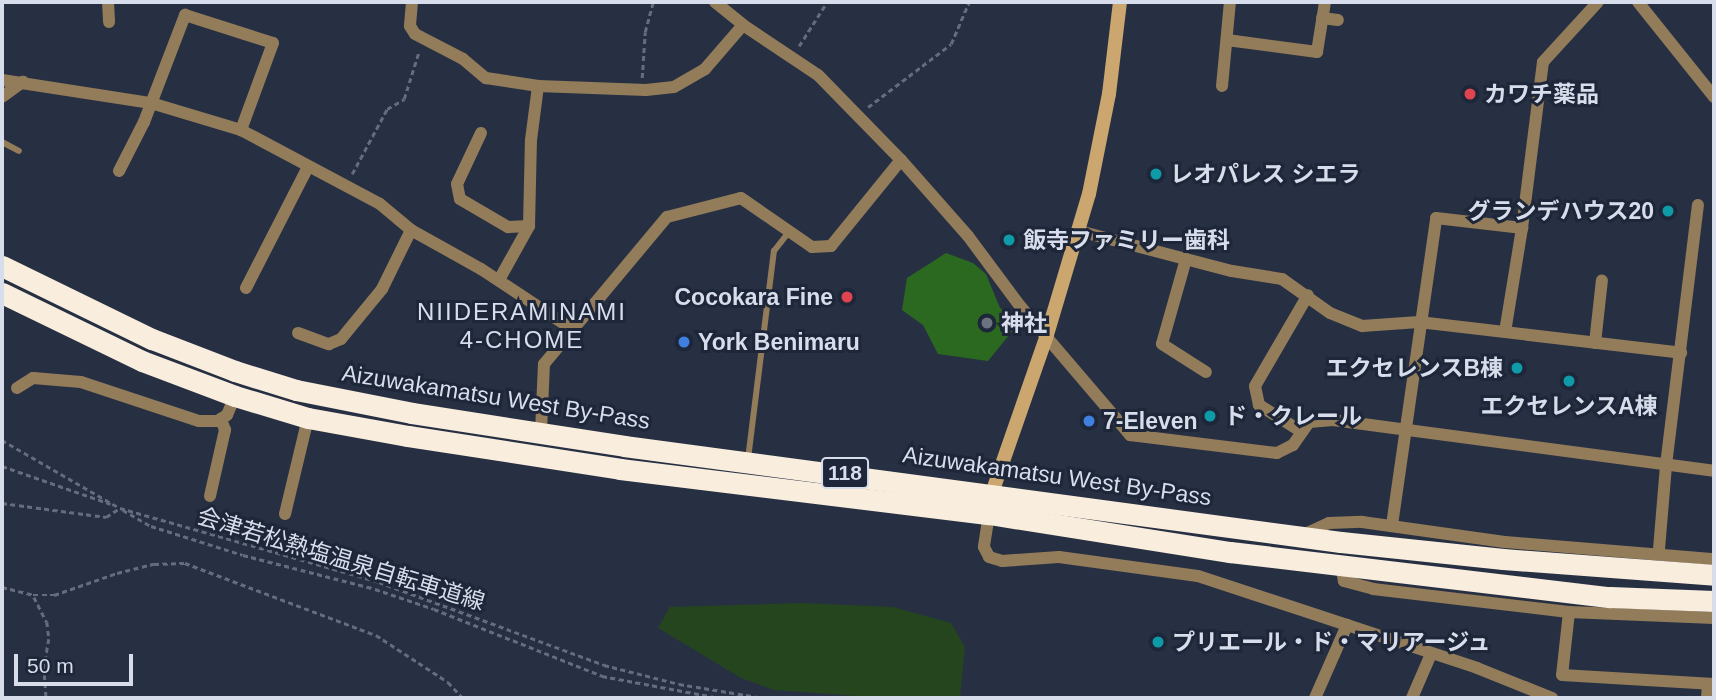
<!DOCTYPE html>
<meta charset="utf-8">
<style>
body{margin:0}
#map{position:relative;width:1716px;height:700px;overflow:hidden;background:#273043;font-family:Arial,"Noto Sans JP",sans-serif}
div>[style]{position:absolute}
.green>*{inset:0;background:#24451d}
.forest>*{inset:0;background:#2c6920}
.path>*{height:2.5px;margin-top:-1.25px;transform-origin:0;background:repeating-linear-gradient(90deg,#646c7d 0 5px,transparent 0 8.5px)}
.lane>*{height:6px;margin:-3px;padding:0 3px;transform-origin:3px;border-radius:3px;background:#937c5a}
.street>*{height:12px;margin:-6px;padding:0 6px;transform-origin:6px;border-radius:6px;background:#937c5a}
.secondary>*{height:14px;margin:-7px;padding:0 7px;transform-origin:7px;border-radius:7px;background:#cba76f}
.highway>*{height:21px;margin:-10.5px;padding:0 10.5px;transform-origin:10.5px;border-radius:10.5px;background:#f9eddd}
.dots>*{width:19px;height:19px;translate:-50% -50%;box-sizing:border-box;border:4px solid #1e2639;border-radius:50%}
span{translate:-50% -50%;white-space:nowrap;text-align:center;line-height:1.15;-webkit-text-stroke:6px #1e2639;paint-order:stroke}
.shield-label span{padding:2px 5px;background:#1e2639;border:2px solid;border-radius:5px;-webkit-text-stroke-width:0}
.shield-label{font-size:21px;color:#d7ddea;font-weight:700}
.poi-label{font-size:23px;color:#d7ddea;font-weight:700}
.left{translate:0 -50%;text-align:left}
.right{translate:-100% -50%;text-align:right}
.street-label{font-size:23px;color:#d7ddea}
.neighbourhood-label{font-size:24px;color:#d7ddea;letter-spacing:2px}
.frame{position:absolute;inset:0;border:4px solid #d7ddea;pointer-events:none}
.scale{position:absolute;left:14px;top:654px;width:119px;height:32px;box-sizing:border-box;border:4px solid #d7ddea;border-top:0;padding-left:9px;font-size:21px;line-height:24px;white-space:nowrap;color:#d7ddea;-webkit-text-stroke:5px #1e2639;paint-order:stroke}
</style>
<div id="map">
<div class="green">
<div style="clip-path:polygon(803px 603px,893px 607px,951px 623px,965px 647px,960px 698px,883px 698px,774px 690px,741px 678px,658px 628px,670px 607px)"></div>
</div>
<div class="forest">
<div style="clip-path:polygon(946px 253px,973px 263px,986px 274px,1000px 308px,1017px 315px,1018px 324px,988px 361px,938px 354px,923px 325px,902px 310px,907px 278px)"></div>
</div>
<div class="path">
<div style="left:799px;top:46px;width:52px;rotate:-57.5deg"></div>
<div style="left:642px;top:78px;width:46px;rotate:-86.3deg"></div>
<div style="left:645px;top:32px;width:31px;rotate:-75deg"></div>
<div style="left:868px;top:107px;width:104px;rotate:-37.2deg"></div>
<div style="left:951px;top:44px;width:46px;rotate:-66.8deg"></div>
<div style="left:352px;top:174px;width:74px;rotate:-61.7deg"></div>
<div style="left:387px;top:109px;width:20px;rotate:-30deg"></div>
<div style="left:404px;top:99px;width:50px;rotate:-72.6deg"></div>
<div style="left:2px;top:440px;width:136px;rotate:30deg"></div>
<div style="left:120px;top:508px;width:269px;rotate:15.9deg"></div>
<div style="left:379px;top:582px;width:240px;rotate:20.2deg"></div>
<div style="left:604px;top:665px;width:77px;rotate:14.2deg"></div>
<div style="left:679px;top:684px;width:86px;rotate:9.4deg"></div>
<div style="left:2px;top:466px;width:115px;rotate:19.2deg"></div>
<div style="left:2px;top:503px;width:105px;rotate:7.7deg"></div>
<div style="left:106px;top:517px;width:17px;rotate:-33deg"></div>
<div style="left:123px;top:510px;width:32px;rotate:30deg"></div>
<div style="left:151px;top:526px;width:96px;rotate:17.5deg"></div>
<div style="left:243px;top:555px;width:136px;rotate:14.4deg"></div>
<div style="left:375px;top:589px;width:62px;rotate:18.7deg"></div>
<div style="left:434px;top:609px;width:181px;rotate:21.7deg"></div>
<div style="left:602px;top:676px;width:120px;rotate:10.6deg"></div>
<div style="left:2px;top:587px;width:32px;rotate:14deg"></div>
<div style="left:33px;top:595px;width:21px"></div>
<div style="left:54px;top:595px;width:67px;rotate:-19.2deg"></div>
<div style="left:117px;top:573px;width:38px;rotate:-14deg"></div>
<div style="left:154px;top:564px;width:31px;rotate:-2deg"></div>
<div style="left:185px;top:563px;width:204px;rotate:20.7deg"></div>
<div style="left:376px;top:635px;width:86px;rotate:33.1deg"></div>
<div style="left:448px;top:682px;width:22px;rotate:47deg"></div>
<div style="left:34px;top:597px;width:28px;rotate:63deg"></div>
<div style="left:47px;top:622px;width:17px;rotate:83deg"></div>
<div style="left:49px;top:639px;width:27px;rotate:100deg"></div>
<div style="left:44px;top:666px;width:32px;rotate:86deg"></div>
</div>
<div class="lane">
<div style="left:2px;top:142px;width:19px;rotate:28deg"></div>
<div style="left:748px;top:459px;width:210px;rotate:-82.9deg"></div>
<div style="left:774px;top:251px;width:24px;rotate:-52deg"></div>
</div>
<div class="street">
<div style="left:108px;top:2px;width:20px;rotate:87deg"></div>
<div style="left:412px;top:2px;width:24px;rotate:95deg"></div>
<div style="left:410px;top:26px;width:9px;rotate:58deg"></div>
<div style="left:415px;top:34px;width:54px;rotate:27.5deg"></div>
<div style="left:463px;top:59px;width:30px;rotate:40deg"></div>
<div style="left:486px;top:78px;width:53px;rotate:8.7deg"></div>
<div style="left:538px;top:86px;width:108px;rotate:2.1deg"></div>
<div style="left:646px;top:90px;width:28px;rotate:-6deg"></div>
<div style="left:674px;top:87px;width:36px;rotate:-30deg"></div>
<div style="left:705px;top:69px;width:58px;rotate:-49.2deg"></div>
<div style="left:715px;top:2px;width:36px;rotate:39deg"></div>
<div style="left:743px;top:25px;width:90px;rotate:33.7deg"></div>
<div style="left:818px;top:75px;width:119px;rotate:45.7deg"></div>
<div style="left:901px;top:160px;width:101px;rotate:48.6deg"></div>
<div style="left:968px;top:236px;width:87px;rotate:53.4deg"></div>
<div style="left:1020px;top:306px;width:170px;rotate:49.5deg"></div>
<div style="left:1130px;top:435px;width:148px;rotate:7deg"></div>
<div style="left:1277px;top:453px;width:18px;rotate:-27deg"></div>
<div style="left:1293px;top:445px;width:28px;rotate:-55deg"></div>
<div style="left:1309px;top:422px;width:24px;rotate:-5deg"></div>
<div style="left:1333px;top:420px;width:384px;rotate:7.6deg"></div>
<div style="left:1638px;top:2px;width:122px;rotate:51.3deg"></div>
<div style="left:1322px;top:18px;width:16px;rotate:7deg"></div>
<div style="left:1227px;top:40px;width:91px;rotate:7.6deg"></div>
<div style="left:1317px;top:52px;width:51px;rotate:-80.9deg"></div>
<div style="left:2px;top:80px;width:151px;rotate:8.8deg"></div>
<div style="left:151px;top:103px;width:94px;rotate:16.7deg"></div>
<div style="left:241px;top:130px;width:157px;rotate:28deg"></div>
<div style="left:380px;top:204px;width:40px;rotate:40deg"></div>
<div style="left:411px;top:230px;width:80px;rotate:29.1deg"></div>
<div style="left:481px;top:269px;width:109px;rotate:33.4deg"></div>
<div style="left:1222px;top:86px;width:84px;rotate:-84.6deg"></div>
<div style="left:2px;top:97px;width:26px;rotate:-36deg"></div>
<div style="left:481px;top:133px;width:56px;rotate:115.2deg"></div>
<div style="left:457px;top:184px;width:15px;rotate:79deg"></div>
<div style="left:460px;top:199px;width:56px;rotate:30.3deg"></div>
<div style="left:508px;top:227px;width:21px;rotate:-3deg"></div>
<div style="left:119px;top:171px;width:55px;rotate:-63deg"></div>
<div style="left:144px;top:122px;width:115px;rotate:-69deg"></div>
<div style="left:185px;top:15px;width:92px;rotate:17.7deg"></div>
<div style="left:273px;top:43px;width:93px;rotate:110.2deg"></div>
<div style="left:1079px;top:231px;width:158px;rotate:14.7deg"></div>
<div style="left:1232px;top:271px;width:51px;rotate:9.1deg"></div>
<div style="left:1282px;top:279px;width:59px;rotate:35.3deg"></div>
<div style="left:1330px;top:313px;width:35px;rotate:22deg"></div>
<div style="left:1362px;top:326px;width:57px;rotate:-4deg"></div>
<div style="left:1419px;top:322px;width:264px;rotate:6.7deg"></div>
<div style="left:1186px;top:259px;width:88px;rotate:105.8deg"></div>
<div style="left:1162px;top:344px;width:52px;rotate:32.5deg"></div>
<div style="left:499px;top:280px;width:62px;rotate:-60.9deg"></div>
<div style="left:529px;top:226px;width:86px;rotate:-88.7deg"></div>
<div style="left:531px;top:140px;width:54px;rotate:-82.6deg"></div>
<div style="left:246px;top:288px;width:136px;rotate:-62.9deg"></div>
<div style="left:1505px;top:332px;width:105px;rotate:-80.7deg"></div>
<div style="left:1522px;top:228px;width:167px;rotate:-82.8deg"></div>
<div style="left:1543px;top:62px;width:81px;rotate:-47.5deg"></div>
<div style="left:298px;top:333px;width:33px;rotate:20deg"></div>
<div style="left:329px;top:344px;width:13px;rotate:-23deg"></div>
<div style="left:341px;top:339px;width:65px;rotate:-50.6deg"></div>
<div style="left:382px;top:289px;width:66px;rotate:-63.8deg"></div>
<div style="left:1595px;top:343px;width:63px;rotate:-83.7deg"></div>
<div style="left:17px;top:388px;width:19px;rotate:-32deg"></div>
<div style="left:33px;top:378px;width:48px;rotate:4.8deg"></div>
<div style="left:81px;top:382px;width:124px;rotate:18.3deg"></div>
<div style="left:199px;top:421px;width:19px"></div>
<div style="left:218px;top:421px;width:11px;rotate:-34deg"></div>
<div style="left:227px;top:415px;width:21px;rotate:-67deg"></div>
<div style="left:541px;top:432px;width:68px;rotate:-87.5deg"></div>
<div style="left:544px;top:364px;width:192px;rotate:-50.1deg"></div>
<div style="left:667px;top:217px;width:76px;rotate:-14.4deg"></div>
<div style="left:741px;top:198px;width:86px;rotate:34.6deg"></div>
<div style="left:812px;top:247px;width:19px;rotate:-3deg"></div>
<div style="left:831px;top:246px;width:111px;rotate:-50.9deg"></div>
<div style="left:1302px;top:432px;width:51px;rotate:-147.9deg"></div>
<div style="left:1259px;top:405px;width:19px;rotate:-102deg"></div>
<div style="left:1255px;top:386px;width:105px;rotate:-59.8deg"></div>
<div style="left:210px;top:496px;width:68px;rotate:-77.2deg"></div>
<div style="left:225px;top:430px;width:12px;rotate:-110deg"></div>
<div style="left:990px;top:508px;width:39px;rotate:99deg"></div>
<div style="left:984px;top:547px;width:11px;rotate:63deg"></div>
<div style="left:989px;top:557px;width:14px;rotate:17deg"></div>
<div style="left:1002px;top:561px;width:57px;rotate:-4deg"></div>
<div style="left:1059px;top:557px;width:140px;rotate:7.8deg"></div>
<div style="left:1198px;top:576px;width:294px;rotate:18.2deg"></div>
<div style="left:1477px;top:668px;width:81px;rotate:21.8deg"></div>
<div style="left:285px;top:514px;width:99px;rotate:-76.5deg"></div>
<div style="left:1392px;top:525px;width:310px;rotate:-81.8deg"></div>
<div style="left:1436px;top:218px;width:87px;rotate:6.6deg"></div>
<div style="left:1301px;top:536px;width:31px;rotate:-25deg"></div>
<div style="left:1329px;top:523px;width:33px;rotate:-2deg"></div>
<div style="left:1362px;top:522px;width:144px;rotate:8deg"></div>
<div style="left:1505px;top:542px;width:210px;rotate:4.7deg"></div>
<div style="left:1659px;top:549px;width:84px;rotate:-85.2deg"></div>
<div style="left:1666px;top:465px;width:262px;rotate:-83deg"></div>
<div style="left:1341px;top:563px;width:18px;rotate:81deg"></div>
<div style="left:1344px;top:581px;width:30px;rotate:15deg"></div>
<div style="left:1373px;top:589px;width:197px;rotate:6.7deg"></div>
<div style="left:1569px;top:612px;width:145px;rotate:2.4deg"></div>
<div style="left:1569px;top:612px;width:63px;rotate:96.3deg"></div>
<div style="left:1562px;top:675px;width:152px;rotate:3.4deg"></div>
<div style="left:1315px;top:698px;width:80px;rotate:-66.3deg"></div>
<div style="left:1412px;top:698px;width:48px;rotate:-66.6deg"></div>
<div style="left:1707px;top:698px;width:14px;rotate:-86deg"></div>
</div>
<div class="secondary">
<div style="left:992px;top:493px;width:164px;rotate:-70.8deg"></div>
<div style="left:1046px;top:338px;width:150px;rotate:-73.4deg"></div>
<div style="left:1089px;top:194px;width:102px;rotate:-78.7deg"></div>
<div style="left:1109px;top:94px;width:93px;rotate:-83.2deg"></div>
</div>
<div class="highway">
<div style="left:2px;top:266px;width:167px;rotate:26deg"></div>
<div style="left:152px;top:339px;width:89px;rotate:21.1deg"></div>
<div style="left:235px;top:371px;width:64px;rotate:17.3deg"></div>
<div style="left:296px;top:390px;width:118px;rotate:11.2deg"></div>
<div style="left:412px;top:413px;width:215px;rotate:8.8deg"></div>
<div style="left:624px;top:446px;width:723px;rotate:7.63deg"></div>
<div style="left:1341px;top:542px;width:163px;rotate:6deg"></div>
<div style="left:1503px;top:559px;width:212px;rotate:4.3deg"></div>
<div style="left:2px;top:293px;width:156px;rotate:25.9deg"></div>
<div style="left:142px;top:361px;width:99px;rotate:20.6deg"></div>
<div style="left:235px;top:396px;width:76px;rotate:16.8deg"></div>
<div style="left:308px;top:418px;width:102px;rotate:10.2deg"></div>
<div style="left:408px;top:436px;width:215px;rotate:8.8deg"></div>
<div style="left:620px;top:469px;width:372px;rotate:7deg"></div>
<div style="left:989px;top:514px;width:244px;rotate:9deg"></div>
<div style="left:1230px;top:552px;width:383px;rotate:6.8deg"></div>
<div style="left:1610px;top:597px;width:104px;rotate:2.2deg"></div>
</div>
<div class="dots">
<div style="left:1470px;top:94px;background:#e0444e"></div>
<div style="left:1156px;top:174px;background:#0f9aa8"></div>
<div style="left:1668px;top:211px;background:#0f9aa8"></div>
<div style="left:1009px;top:240px;background:#0f9aa8"></div>
<div style="left:847px;top:297px;background:#e0444e"></div>
<div style="left:987px;top:323px;background:#6b7280"></div>
<div style="left:684px;top:342px;background:#3f7fe0"></div>
<div style="left:1517px;top:368px;background:#0f9aa8"></div>
<div style="left:1569px;top:381px;background:#0f9aa8"></div>
<div style="left:1210px;top:416px;background:#0f9aa8"></div>
<div style="left:1089px;top:421px;background:#3f7fe0"></div>
<div style="left:1158px;top:642px;background:#0f9aa8"></div>
</div>
<div class="shield-label">
<span style="left:845px;top:473px">118</span>
</div>
<div class="poi-label">
<span class="left" style="left:1484px;top:94px">カワチ薬品</span>
<span class="left" style="left:1170px;top:174px">レオパレス シエラ</span>
<span class="right" style="left:1654px;top:211px">グランデハウス20</span>
<span class="left" style="left:1023px;top:240px">飯寺ファミリー歯科</span>
<span class="right" style="left:833px;top:297px">Cocokara Fine</span>
<span class="left" style="left:1001px;top:323px">神社</span>
<span class="left" style="left:698px;top:342px">York Benimaru</span>
<span class="right" style="left:1503px;top:368px">エクセレンスB棟</span>
<span style="left:1569px;top:406px">エクセレンスA棟</span>
<span class="left" style="left:1224px;top:416px">ド・クレール</span>
<span class="left" style="left:1103px;top:421px">7-Eleven</span>
<span class="left" style="left:1172px;top:642px">プリエール・ド・マリアージュ</span>
</div>
<div class="street-label">
<span style="left:496px;top:397px;rotate:9deg">Aizuwakamatsu West By-Pass</span>
<span style="left:1057px;top:476px;rotate:8deg">Aizuwakamatsu West By-Pass</span>
<span style="left:341px;top:559px;rotate:17deg">会津若松熱塩温泉自転車道線</span>
</div>
<div class="neighbourhood-label">
<span style="left:522px;top:326px">NIIDERAMINAMI<br>4-CHOME</span>
</div>
<div class="frame"></div>
<div class="scale">50 m</div>
</div>
